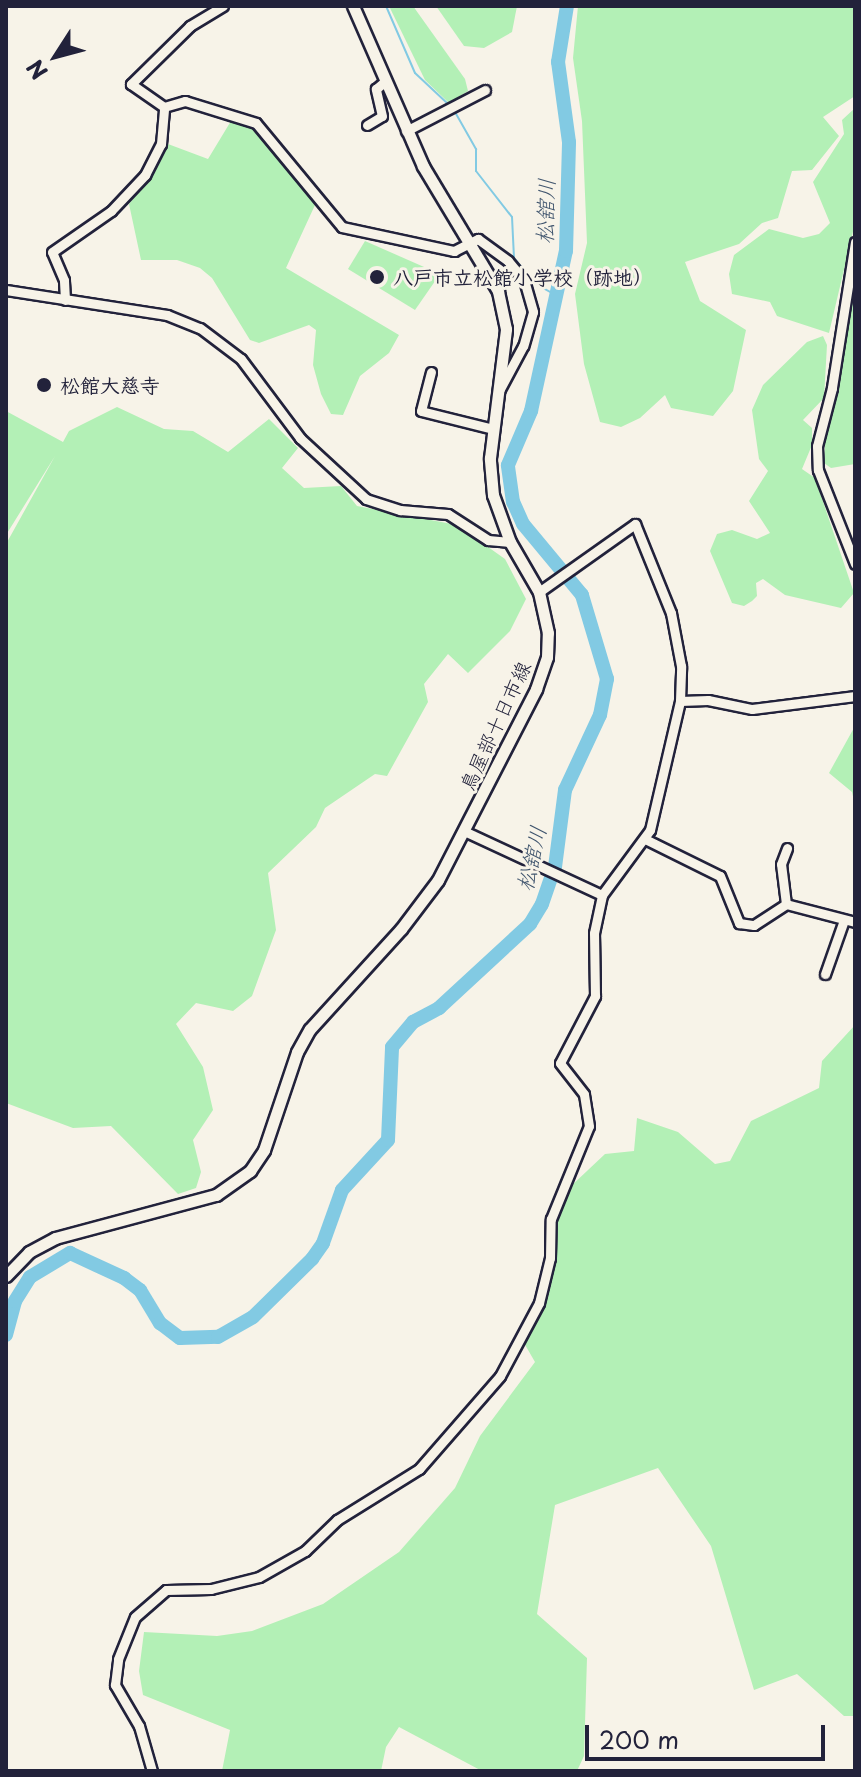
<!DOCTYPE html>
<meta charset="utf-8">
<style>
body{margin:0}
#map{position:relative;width:861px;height:1777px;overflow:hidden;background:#f7f3e8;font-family:"Playpen Sans","Klee One",sans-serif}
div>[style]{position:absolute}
.green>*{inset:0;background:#b3f0b6}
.stream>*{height:2px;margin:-1px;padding:0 1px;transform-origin:1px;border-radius:1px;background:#82cae3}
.river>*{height:14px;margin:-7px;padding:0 7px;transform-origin:7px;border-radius:7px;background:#82cae3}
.roads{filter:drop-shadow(2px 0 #22223b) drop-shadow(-2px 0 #22223b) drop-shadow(0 2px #22223b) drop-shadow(0 -2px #22223b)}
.minor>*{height:9px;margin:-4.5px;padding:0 4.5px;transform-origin:4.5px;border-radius:4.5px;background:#f7f3e8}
.major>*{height:11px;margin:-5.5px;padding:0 5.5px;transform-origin:5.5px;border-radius:5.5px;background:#f7f3e8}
.dots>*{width:22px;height:22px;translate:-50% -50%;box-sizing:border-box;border:4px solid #f7f3e8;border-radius:50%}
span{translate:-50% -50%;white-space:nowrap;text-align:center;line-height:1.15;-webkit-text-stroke:6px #f7f3e8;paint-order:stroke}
.poi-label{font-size:20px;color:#22223b;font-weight:700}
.left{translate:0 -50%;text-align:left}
.street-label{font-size:20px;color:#22223b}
.water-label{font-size:22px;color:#3f546d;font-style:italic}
.frame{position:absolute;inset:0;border:8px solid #22223b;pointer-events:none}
.north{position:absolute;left:16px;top:16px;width:80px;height:80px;-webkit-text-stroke:6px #f7f3e8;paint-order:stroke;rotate:234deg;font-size:22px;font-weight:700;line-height:32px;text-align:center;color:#22223b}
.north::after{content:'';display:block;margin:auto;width:28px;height:36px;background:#22223b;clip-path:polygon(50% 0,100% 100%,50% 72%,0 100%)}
.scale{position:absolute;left:585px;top:1725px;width:240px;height:36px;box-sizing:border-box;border:4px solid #22223b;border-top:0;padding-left:10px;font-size:24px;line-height:28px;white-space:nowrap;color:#22223b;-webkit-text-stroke:6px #f7f3e8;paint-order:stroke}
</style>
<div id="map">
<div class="green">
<div style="clip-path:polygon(389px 6px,413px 6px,465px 79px,468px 91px,449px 103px,425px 80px)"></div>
<div style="clip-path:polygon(436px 6px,517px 6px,512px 32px,484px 48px,464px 46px)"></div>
<div style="clip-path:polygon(578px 6px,855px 6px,855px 96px,823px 117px,839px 136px,812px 170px,792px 171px,778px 218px,762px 223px,739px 244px,685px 262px,700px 301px,746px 330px,733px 391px,713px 416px,671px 408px,665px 395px,640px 418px,621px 427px,600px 422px,584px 364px,575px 294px,587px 243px,582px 121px,573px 58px)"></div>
<div style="clip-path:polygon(855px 108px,855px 223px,829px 333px,777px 316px,770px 302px,732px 294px,729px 274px,734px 255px,769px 229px,803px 238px,819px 234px,830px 223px,813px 182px,844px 134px,842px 120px)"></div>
<div style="clip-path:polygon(231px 121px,256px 128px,273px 144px,315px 205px,286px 268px,399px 335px,389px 353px,360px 376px,343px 415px,331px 414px,321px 394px,313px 365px,316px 330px,309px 325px,259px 343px,250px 340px,212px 278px,200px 268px,177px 260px,141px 260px,129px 204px,155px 172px,168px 144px,208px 159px)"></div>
<div style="clip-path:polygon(365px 241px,440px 274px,415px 310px,348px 269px)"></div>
<div style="clip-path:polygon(855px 290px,855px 464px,831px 468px,824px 463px,825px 443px)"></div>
<div style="clip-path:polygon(823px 336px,827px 345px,824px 398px,803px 420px,812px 428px,812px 445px,802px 469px,815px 478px,854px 593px,841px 608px,785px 595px,763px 579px,756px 583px,757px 596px,752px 601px,744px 606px,732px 603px,710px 551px,717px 534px,732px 530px,757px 539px,770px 533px,749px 501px,768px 471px,759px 459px,752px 410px,763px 385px,807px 342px)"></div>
<div style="clip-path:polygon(117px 407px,164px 429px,193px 431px,228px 452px,269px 419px,298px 448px,282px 468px,304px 488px,341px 486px,357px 506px,457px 525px,505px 559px,526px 599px,510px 631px,468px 673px,448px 654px,424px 684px,428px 702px,387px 776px,375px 774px,325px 808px,316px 827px,268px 873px,276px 930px,252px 996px,233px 1011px,196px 1003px,176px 1024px,203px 1067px,213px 1110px,193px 1140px,201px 1172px,196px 1188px,178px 1194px,111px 1126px,73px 1128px,6px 1103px,6px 544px,55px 456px,6px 535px,6px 411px,63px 442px,69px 431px)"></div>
<div style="clip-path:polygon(855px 726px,855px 806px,852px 792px,829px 773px)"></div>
<div style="clip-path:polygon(855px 1025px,855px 1716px,844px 1716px,797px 1674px,754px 1690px,711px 1546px,658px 1468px,555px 1505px,537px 1614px,587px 1658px,584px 1756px,577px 1771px,482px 1771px,399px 1727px,386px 1747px,381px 1771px,222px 1771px,230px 1730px,143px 1695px,139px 1671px,144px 1632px,217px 1636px,252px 1631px,323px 1604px,399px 1552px,455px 1488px,480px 1436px,535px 1362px,524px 1343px,558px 1210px,570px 1187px,605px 1154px,634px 1151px,637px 1118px,678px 1132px,715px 1164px,730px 1161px,751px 1121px,819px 1088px,822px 1061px)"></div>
</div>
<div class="stream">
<div style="left:386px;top:6px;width:73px;rotate:66.6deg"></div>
<div style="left:415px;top:73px;width:45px;rotate:43.2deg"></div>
<div style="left:455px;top:112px;width:43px;rotate:60.4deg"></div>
<div style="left:476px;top:149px;width:22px;rotate:90deg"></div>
<div style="left:476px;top:171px;width:58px;rotate:52deg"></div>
<div style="left:512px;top:217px;width:41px;rotate:87.2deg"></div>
<div style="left:514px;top:258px;width:32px;rotate:51deg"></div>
<div style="left:534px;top:283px;width:26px;rotate:29deg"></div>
</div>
<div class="river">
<div style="left:6px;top:1335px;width:35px;rotate:-75deg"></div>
<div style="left:15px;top:1301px;width:28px;rotate:-58deg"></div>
<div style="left:30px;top:1277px;width:47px;rotate:-31deg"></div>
<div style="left:70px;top:1253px;width:60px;rotate:24.8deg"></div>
<div style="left:124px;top:1278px;width:20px;rotate:37deg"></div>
<div style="left:140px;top:1290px;width:39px;rotate:59deg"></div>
<div style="left:160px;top:1323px;width:25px;rotate:37deg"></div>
<div style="left:180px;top:1338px;width:38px;rotate:-2deg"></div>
<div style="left:218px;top:1337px;width:40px;rotate:-29.7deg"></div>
<div style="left:253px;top:1317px;width:83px;rotate:-44.5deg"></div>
<div style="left:312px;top:1259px;width:19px;rotate:-55deg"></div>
<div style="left:323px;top:1243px;width:56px;rotate:-70.3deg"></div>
<div style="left:342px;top:1190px;width:68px;rotate:-47.4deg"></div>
<div style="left:388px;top:1140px;width:93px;rotate:-87.5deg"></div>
<div style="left:392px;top:1047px;width:33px;rotate:-50deg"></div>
<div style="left:413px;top:1022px;width:30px;rotate:-28deg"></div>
<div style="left:439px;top:1008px;width:124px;rotate:-42.7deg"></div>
<div style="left:530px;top:924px;width:23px;rotate:-59deg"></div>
<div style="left:542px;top:904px;width:39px;rotate:-71deg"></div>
<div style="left:555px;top:867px;width:78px;rotate:-82.6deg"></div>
<div style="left:565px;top:790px;width:83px;rotate:-65deg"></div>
<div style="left:600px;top:715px;width:37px;rotate:-79deg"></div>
<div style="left:607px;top:679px;width:88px;rotate:-106.6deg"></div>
<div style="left:582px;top:595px;width:92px;rotate:-129.7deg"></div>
<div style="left:523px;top:524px;width:24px;rotate:-114deg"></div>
<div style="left:513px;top:502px;width:37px;rotate:-98deg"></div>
<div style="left:508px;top:465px;width:59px;rotate:-66.9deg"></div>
<div style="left:531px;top:411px;width:164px;rotate:-77.7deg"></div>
<div style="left:566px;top:251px;width:109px;rotate:-88.4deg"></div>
<div style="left:569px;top:142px;width:81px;rotate:-97.8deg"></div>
<div style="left:558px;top:62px;width:57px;rotate:-80.9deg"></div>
</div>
<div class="roads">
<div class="minor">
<div style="left:223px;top:6px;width:39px;rotate:149deg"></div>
<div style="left:190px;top:26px;width:83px;rotate:135.5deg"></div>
<div style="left:131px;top:84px;width:40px;rotate:34.9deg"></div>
<div style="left:164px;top:107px;width:22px;rotate:-16deg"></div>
<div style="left:185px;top:101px;width:74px;rotate:17.2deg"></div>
<div style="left:256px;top:123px;width:135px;rotate:50.4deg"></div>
<div style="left:342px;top:227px;width:115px;rotate:12.1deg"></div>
<div style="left:454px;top:251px;width:27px;rotate:-27deg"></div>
<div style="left:478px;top:239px;width:37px;rotate:36deg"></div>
<div style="left:508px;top:261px;width:25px;rotate:50deg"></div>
<div style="left:524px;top:280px;width:33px;rotate:74deg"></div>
<div style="left:533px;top:312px;width:35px;rotate:106deg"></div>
<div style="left:523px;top:346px;width:49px;rotate:118.1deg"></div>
<div style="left:367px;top:125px;width:17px;rotate:-31deg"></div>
<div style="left:382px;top:116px;width:28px;rotate:-103deg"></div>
<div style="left:376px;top:89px;width:11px;rotate:-41deg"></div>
<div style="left:406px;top:131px;width:89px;rotate:-27.4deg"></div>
<div style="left:855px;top:242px;width:148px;rotate:99deg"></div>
<div style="left:832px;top:388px;width:60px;rotate:104.5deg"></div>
<div style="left:817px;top:446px;width:24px;rotate:88deg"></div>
<div style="left:818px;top:470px;width:101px;rotate:68.5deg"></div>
<div style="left:6px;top:290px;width:163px;rotate:8.8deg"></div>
<div style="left:167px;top:315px;width:35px;rotate:22deg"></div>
<div style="left:200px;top:328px;width:51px;rotate:37.1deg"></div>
<div style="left:241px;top:359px;width:99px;rotate:53.2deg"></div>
<div style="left:300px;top:438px;width:90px;rotate:42.7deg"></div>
<div style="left:366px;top:499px;width:36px;rotate:18deg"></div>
<div style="left:400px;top:510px;width:48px;rotate:4.8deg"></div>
<div style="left:448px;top:514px;width:48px;rotate:33deg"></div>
<div style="left:488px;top:540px;width:22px;rotate:5deg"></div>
<div style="left:65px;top:300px;width:20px;rotate:-93deg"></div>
<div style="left:64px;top:280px;width:30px;rotate:-113deg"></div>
<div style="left:52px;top:252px;width:72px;rotate:-34.8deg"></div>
<div style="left:111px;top:211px;width:50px;rotate:-46.6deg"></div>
<div style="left:145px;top:175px;width:35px;rotate:-63deg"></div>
<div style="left:161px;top:144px;width:37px;rotate:-85deg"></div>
<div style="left:431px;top:372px;width:40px;rotate:104.4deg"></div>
<div style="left:421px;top:411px;width:74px;rotate:14deg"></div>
<div style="left:680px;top:701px;width:28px;rotate:-2deg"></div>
<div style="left:708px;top:700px;width:45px;rotate:11.6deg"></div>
<div style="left:752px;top:709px;width:104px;rotate:-7.2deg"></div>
<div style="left:464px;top:831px;width:152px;rotate:24.9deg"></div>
<div style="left:647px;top:840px;width:81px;rotate:26.3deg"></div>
<div style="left:720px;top:876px;width:51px;rotate:68deg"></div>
<div style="left:739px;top:923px;width:15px;rotate:8deg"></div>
<div style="left:754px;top:925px;width:38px;rotate:-33deg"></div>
<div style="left:786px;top:904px;width:71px;rotate:14.6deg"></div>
<div style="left:786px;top:904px;width:40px;rotate:-97.1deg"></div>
<div style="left:781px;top:864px;width:17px;rotate:-69deg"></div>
<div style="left:825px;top:974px;width:57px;rotate:-70.6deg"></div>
<div style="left:152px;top:1771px;width:47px;rotate:-106.1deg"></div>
<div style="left:139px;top:1726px;width:48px;rotate:-120.3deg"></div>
<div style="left:115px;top:1685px;width:26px;rotate:-83deg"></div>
<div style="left:118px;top:1659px;width:45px;rotate:-68deg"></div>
<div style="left:135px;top:1617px;width:41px;rotate:-41.1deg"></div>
<div style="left:166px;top:1590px;width:45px;rotate:-1.3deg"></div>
<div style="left:211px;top:1589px;width:49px;rotate:-14deg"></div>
<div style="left:259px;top:1577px;width:53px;rotate:-29.5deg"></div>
<div style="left:305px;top:1551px;width:45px;rotate:-44.1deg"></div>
<div style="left:337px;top:1520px;width:97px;rotate:-31.9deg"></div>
<div style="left:419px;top:1469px;width:123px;rotate:-48.9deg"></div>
<div style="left:500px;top:1376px;width:83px;rotate:-61.9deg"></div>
<div style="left:539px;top:1303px;width:46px;rotate:-76.3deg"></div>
<div style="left:550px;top:1258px;width:39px;rotate:-89deg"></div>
<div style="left:551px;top:1219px;width:100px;rotate:-67.8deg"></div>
<div style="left:589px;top:1126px;width:32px;rotate:-99deg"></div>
<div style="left:584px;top:1094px;width:39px;rotate:-128deg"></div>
<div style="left:560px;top:1063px;width:76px;rotate:-62.4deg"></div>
<div style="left:595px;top:996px;width:63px;rotate:-90.9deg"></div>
<div style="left:594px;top:933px;width:39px;rotate:-78deg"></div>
<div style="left:602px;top:895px;width:81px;rotate:-53.6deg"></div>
<div style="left:650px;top:830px;width:132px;rotate:-76.9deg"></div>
<div style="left:680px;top:701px;width:35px;rotate:-88deg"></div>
<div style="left:681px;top:666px;width:54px;rotate:-100.7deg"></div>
<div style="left:671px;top:613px;width:96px;rotate:-112deg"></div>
<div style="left:635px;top:524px;width:118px;rotate:144.7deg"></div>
</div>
<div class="major">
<div style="left:6px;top:1276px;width:33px;rotate:-46deg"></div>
<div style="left:29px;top:1252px;width:30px;rotate:-28deg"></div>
<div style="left:55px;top:1238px;width:167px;rotate:-15deg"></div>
<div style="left:216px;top:1195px;width:42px;rotate:-35.2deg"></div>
<div style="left:250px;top:1171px;width:25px;rotate:-56deg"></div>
<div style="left:264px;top:1150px;width:103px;rotate:-71.4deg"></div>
<div style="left:297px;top:1052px;width:26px;rotate:-61deg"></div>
<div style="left:310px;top:1029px;width:135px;rotate:-47.7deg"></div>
<div style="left:401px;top:929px;width:61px;rotate:-52.9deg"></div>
<div style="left:438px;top:880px;width:215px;rotate:-62.8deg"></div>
<div style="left:536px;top:689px;width:34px;rotate:-71deg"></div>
<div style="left:547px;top:657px;width:24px;rotate:-88deg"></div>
<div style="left:548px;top:633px;width:42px;rotate:-102.4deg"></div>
<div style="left:539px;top:592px;width:58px;rotate:-120.1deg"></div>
<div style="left:510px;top:542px;width:50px;rotate:-109.9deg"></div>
<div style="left:493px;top:495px;width:37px;rotate:-95deg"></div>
<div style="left:490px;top:458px;width:130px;rotate:-82.9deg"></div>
<div style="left:506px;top:329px;width:39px;rotate:-102deg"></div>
<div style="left:498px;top:291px;width:146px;rotate:-121deg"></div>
<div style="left:423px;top:166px;width:175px;rotate:-113.6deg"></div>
</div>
</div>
<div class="dots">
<div style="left:377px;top:277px;background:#22223b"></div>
<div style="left:44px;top:385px;background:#22223b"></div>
</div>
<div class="poi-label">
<span class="left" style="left:393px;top:277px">八戸市立松館小学校（跡地）</span>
<span class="left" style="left:60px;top:385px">松館大慈寺</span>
</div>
<div class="street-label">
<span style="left:495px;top:726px;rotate:-65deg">鳥屋部十日市線</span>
</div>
<div class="water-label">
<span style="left:544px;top:211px;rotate:-88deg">松舘川</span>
<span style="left:530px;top:858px;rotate:-77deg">松舘川</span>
</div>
<div class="frame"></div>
<div class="north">N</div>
<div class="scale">200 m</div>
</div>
